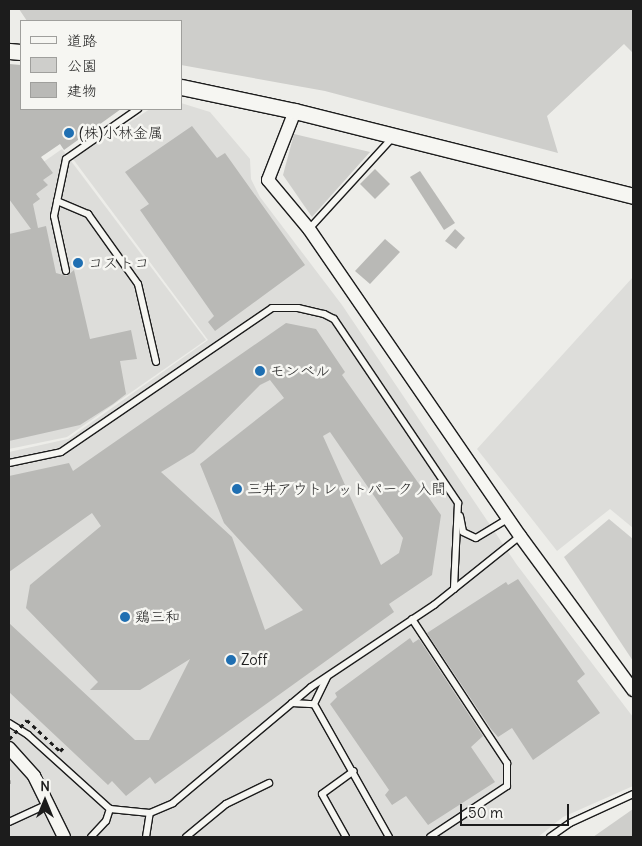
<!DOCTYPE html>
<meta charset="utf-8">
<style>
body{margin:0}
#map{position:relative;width:642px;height:846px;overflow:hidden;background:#edede9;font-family:Delius,"Klee One",sans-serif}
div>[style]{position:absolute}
.built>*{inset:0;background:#ddddda}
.green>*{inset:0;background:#cececb}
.building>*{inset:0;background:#b9b9b6}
.path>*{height:2.5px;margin-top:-1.25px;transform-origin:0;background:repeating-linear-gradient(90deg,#1c1c1c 0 4px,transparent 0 8px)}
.roads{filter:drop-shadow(1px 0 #1c1c1c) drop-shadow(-1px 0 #1c1c1c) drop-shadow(0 1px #1c1c1c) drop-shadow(0 -1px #1c1c1c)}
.service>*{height:6px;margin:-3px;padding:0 3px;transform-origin:3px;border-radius:3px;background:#f6f6f2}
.minor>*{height:12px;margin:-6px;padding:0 6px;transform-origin:6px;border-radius:6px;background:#f6f6f2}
.tertiary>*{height:15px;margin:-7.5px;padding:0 7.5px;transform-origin:7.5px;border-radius:7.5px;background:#f6f6f2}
.path-bridge>*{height:2.5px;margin-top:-1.25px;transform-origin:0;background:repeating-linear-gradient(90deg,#1c1c1c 0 4px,transparent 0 8px)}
.dots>*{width:14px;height:14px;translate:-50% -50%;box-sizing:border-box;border:2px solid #f6f6f2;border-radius:50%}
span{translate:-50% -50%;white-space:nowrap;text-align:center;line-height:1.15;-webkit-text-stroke:5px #f6f6f2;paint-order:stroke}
.poi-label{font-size:15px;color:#1c1c1c}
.left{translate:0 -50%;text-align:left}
.frame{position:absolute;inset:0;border:10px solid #1c1c1c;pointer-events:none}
.legend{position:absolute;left:20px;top:20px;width:162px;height:90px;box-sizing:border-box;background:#f6f6f2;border:1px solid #9f9f9c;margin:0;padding:6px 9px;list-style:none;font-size:15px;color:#1c1c1c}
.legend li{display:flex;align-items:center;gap:10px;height:25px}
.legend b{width:25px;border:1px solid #9f9f9c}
.north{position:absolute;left:20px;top:776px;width:50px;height:50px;-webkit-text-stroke:4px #f6f6f2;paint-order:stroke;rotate:0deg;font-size:14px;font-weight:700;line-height:20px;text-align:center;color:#1c1c1c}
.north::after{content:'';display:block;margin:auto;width:18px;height:22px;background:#1c1c1c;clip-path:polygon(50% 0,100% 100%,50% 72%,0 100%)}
.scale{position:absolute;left:460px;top:804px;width:109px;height:22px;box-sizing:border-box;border:2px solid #1c1c1c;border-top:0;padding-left:6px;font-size:15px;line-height:18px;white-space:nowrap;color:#1c1c1c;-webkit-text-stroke:4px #f6f6f2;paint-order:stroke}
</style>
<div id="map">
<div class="built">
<div style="clip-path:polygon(181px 103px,210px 112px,250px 159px,251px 179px,260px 197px,342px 305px,517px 565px,633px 717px,633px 786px,563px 817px,538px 837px,9px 837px,9px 452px,68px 439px,208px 340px,73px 159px,150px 109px,181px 109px)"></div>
<div style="clip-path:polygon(62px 149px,206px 340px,67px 437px,9px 449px,9px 186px)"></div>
<div style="clip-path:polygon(633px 277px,633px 528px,610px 509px,557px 551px,477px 449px)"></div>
</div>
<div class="green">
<div style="clip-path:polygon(19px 9px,633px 9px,633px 53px,624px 44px,547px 116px,558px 153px,325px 91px,181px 65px,181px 21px,27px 21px)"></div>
<div style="clip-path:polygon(294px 134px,370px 152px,312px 217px,283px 175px)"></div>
<div style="clip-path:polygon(609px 519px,633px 539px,633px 661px,564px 557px)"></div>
<div style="clip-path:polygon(633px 809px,633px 837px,593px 837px)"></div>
</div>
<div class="building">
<div style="clip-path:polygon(9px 64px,21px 65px,21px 109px,121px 109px,64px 150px,60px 144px,41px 157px,53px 173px,43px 180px,48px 185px,36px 194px,40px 199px,33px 204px,38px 228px,46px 226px,56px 273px,67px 276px,74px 270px,90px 339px,131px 330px,137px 359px,120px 361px,126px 394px,113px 404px,80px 425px,9px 441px,9px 234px,31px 229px,9px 199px)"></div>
<div style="clip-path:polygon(192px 126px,217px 158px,225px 153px,305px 265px,215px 331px,208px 322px,214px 316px,140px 210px,149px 204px,125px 172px)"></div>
<div style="clip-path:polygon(375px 169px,390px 184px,375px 199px,360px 184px)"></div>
<div style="clip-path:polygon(420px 171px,455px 223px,444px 230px,410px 177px)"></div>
<div style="clip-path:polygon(455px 229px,465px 238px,456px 249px,445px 241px)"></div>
<div style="clip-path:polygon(385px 239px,400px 252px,370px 284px,355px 271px)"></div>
<div style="clip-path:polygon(evenodd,286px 323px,316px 329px,345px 372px,342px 375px,441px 515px,432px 575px,389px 604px,394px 612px,155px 784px,150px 777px,126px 796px,112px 781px,108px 785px,9px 692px,9px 623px,135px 740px,149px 740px,190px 659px,140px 690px,90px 690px,98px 682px,26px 608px,30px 585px,101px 526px,92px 513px,9px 572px,9px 476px,69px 463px,73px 471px,286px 323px,270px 380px,284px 398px,200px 464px,224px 523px,303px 610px,265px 630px,232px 537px,161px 472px,194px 452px,260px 385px,270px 380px,286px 323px,330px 432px,403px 538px,399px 553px,381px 565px,323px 436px,330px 432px)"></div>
<div style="clip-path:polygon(518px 579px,585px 674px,577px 681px,600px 713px,533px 760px,512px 728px,498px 737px,491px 729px,427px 633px,506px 582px,508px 585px)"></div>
<div style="clip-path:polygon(410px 638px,413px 643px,419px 639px,483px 736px,471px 747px,495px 782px,428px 825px,406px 796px,392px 805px,385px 795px,389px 790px,330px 704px,337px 697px,335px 693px)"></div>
</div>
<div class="path">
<div style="left:9px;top:780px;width:4px;rotate:90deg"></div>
</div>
<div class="roads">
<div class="service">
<div style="left:57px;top:201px;width:34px;rotate:23deg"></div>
<div style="left:88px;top:214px;width:86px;rotate:54.5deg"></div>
<div style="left:138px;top:284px;width:80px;rotate:77deg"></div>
<div style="left:309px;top:229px;width:123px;rotate:-47.6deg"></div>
<div style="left:66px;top:271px;width:56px;rotate:-102.3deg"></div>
<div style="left:54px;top:216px;width:58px;rotate:-78.1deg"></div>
<div style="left:66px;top:159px;width:88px;rotate:-34.8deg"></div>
<div style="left:9px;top:463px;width:53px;rotate:-11.9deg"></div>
<div style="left:61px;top:452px;width:255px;rotate:-34.3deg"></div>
<div style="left:272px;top:308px;width:26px"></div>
<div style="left:298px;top:308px;width:27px;rotate:13deg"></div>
<div style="left:324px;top:314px;width:11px;rotate:27deg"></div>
<div style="left:334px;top:319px;width:222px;rotate:56deg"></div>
<div style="left:458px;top:503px;width:86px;rotate:92.7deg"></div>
<div style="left:460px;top:516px;width:16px;rotate:79deg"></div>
<div style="left:463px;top:532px;width:14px;rotate:25deg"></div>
<div style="left:476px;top:538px;width:37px;rotate:-31deg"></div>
<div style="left:412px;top:619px;width:173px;rotate:56.6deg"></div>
<div style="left:507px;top:763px;width:23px;rotate:90deg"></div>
<div style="left:507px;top:786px;width:92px;rotate:146.5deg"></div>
<div style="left:292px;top:703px;width:22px;rotate:3deg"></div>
<div style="left:314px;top:704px;width:153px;rotate:60.6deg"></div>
<div style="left:314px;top:704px;width:30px;rotate:-64deg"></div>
<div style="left:9px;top:723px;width:22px;rotate:32deg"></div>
<div style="left:28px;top:735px;width:110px;rotate:42.1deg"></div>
<div style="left:110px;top:809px;width:40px;rotate:5.7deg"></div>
<div style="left:150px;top:813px;width:25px;rotate:-23deg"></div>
<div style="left:173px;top:803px;width:180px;rotate:-40deg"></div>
<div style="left:311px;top:687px;width:148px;rotate:-33.7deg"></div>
<div style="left:434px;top:605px;width:110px;rotate:-38.7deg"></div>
<div style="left:9px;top:822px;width:43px;rotate:-24.8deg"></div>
<div style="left:91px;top:837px;width:22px;rotate:-47deg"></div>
<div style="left:106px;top:821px;width:13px;rotate:-72deg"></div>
<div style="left:146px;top:837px;width:24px;rotate:-81deg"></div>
<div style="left:186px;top:837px;width:52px;rotate:-39.5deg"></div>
<div style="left:226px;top:804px;width:48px;rotate:-26deg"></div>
<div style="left:346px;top:837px;width:49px;rotate:-119.2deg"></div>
<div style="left:322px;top:794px;width:39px;rotate:-36deg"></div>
<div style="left:550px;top:837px;width:24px;rotate:-35deg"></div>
<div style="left:570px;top:823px;width:69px;rotate:-24.7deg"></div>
</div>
<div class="minor">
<div style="left:295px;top:111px;width:74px;rotate:111.4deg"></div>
<div style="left:268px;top:180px;width:64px;rotate:50.1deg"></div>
<div style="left:309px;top:229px;width:373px;rotate:55.5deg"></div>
<div style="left:520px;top:536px;width:191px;rotate:53.7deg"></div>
<div style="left:9px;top:748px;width:38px;rotate:48deg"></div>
<div style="left:34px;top:776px;width:68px;rotate:63.8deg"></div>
</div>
<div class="tertiary">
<div style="left:9px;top:51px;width:12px;rotate:5deg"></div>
<div style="left:181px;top:87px;width:116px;rotate:11.9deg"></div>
<div style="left:295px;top:111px;width:349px;rotate:14.1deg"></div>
</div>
</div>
<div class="path-bridge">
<div style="left:9px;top:739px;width:26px;rotate:-47deg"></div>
<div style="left:27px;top:720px;width:45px;rotate:43.2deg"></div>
<div style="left:60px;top:751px;width:8px;rotate:-45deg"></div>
</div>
<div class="dots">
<div style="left:69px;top:133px;background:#1f6fb2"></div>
<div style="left:78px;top:263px;background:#1f6fb2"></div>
<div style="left:260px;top:371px;background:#1f6fb2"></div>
<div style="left:237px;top:489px;background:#1f6fb2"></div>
<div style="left:125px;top:617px;background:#1f6fb2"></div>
<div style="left:231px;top:660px;background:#1f6fb2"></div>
</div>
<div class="poi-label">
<span class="left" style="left:79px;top:133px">(株)小林金属</span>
<span class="left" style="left:88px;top:263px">コストコ</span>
<span class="left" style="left:270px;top:371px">モンベル</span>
<span class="left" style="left:247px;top:489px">三井アウトレットパーク 入間</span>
<span class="left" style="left:135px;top:617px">鶏三和</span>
<span class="left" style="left:241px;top:660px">Zoff</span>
</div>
<div class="frame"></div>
<ul class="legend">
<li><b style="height:6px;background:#f6f6f2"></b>道路</li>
<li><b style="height:14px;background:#cececb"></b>公園</li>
<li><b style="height:14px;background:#b9b9b6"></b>建物</li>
</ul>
<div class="north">N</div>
<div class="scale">50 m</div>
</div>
